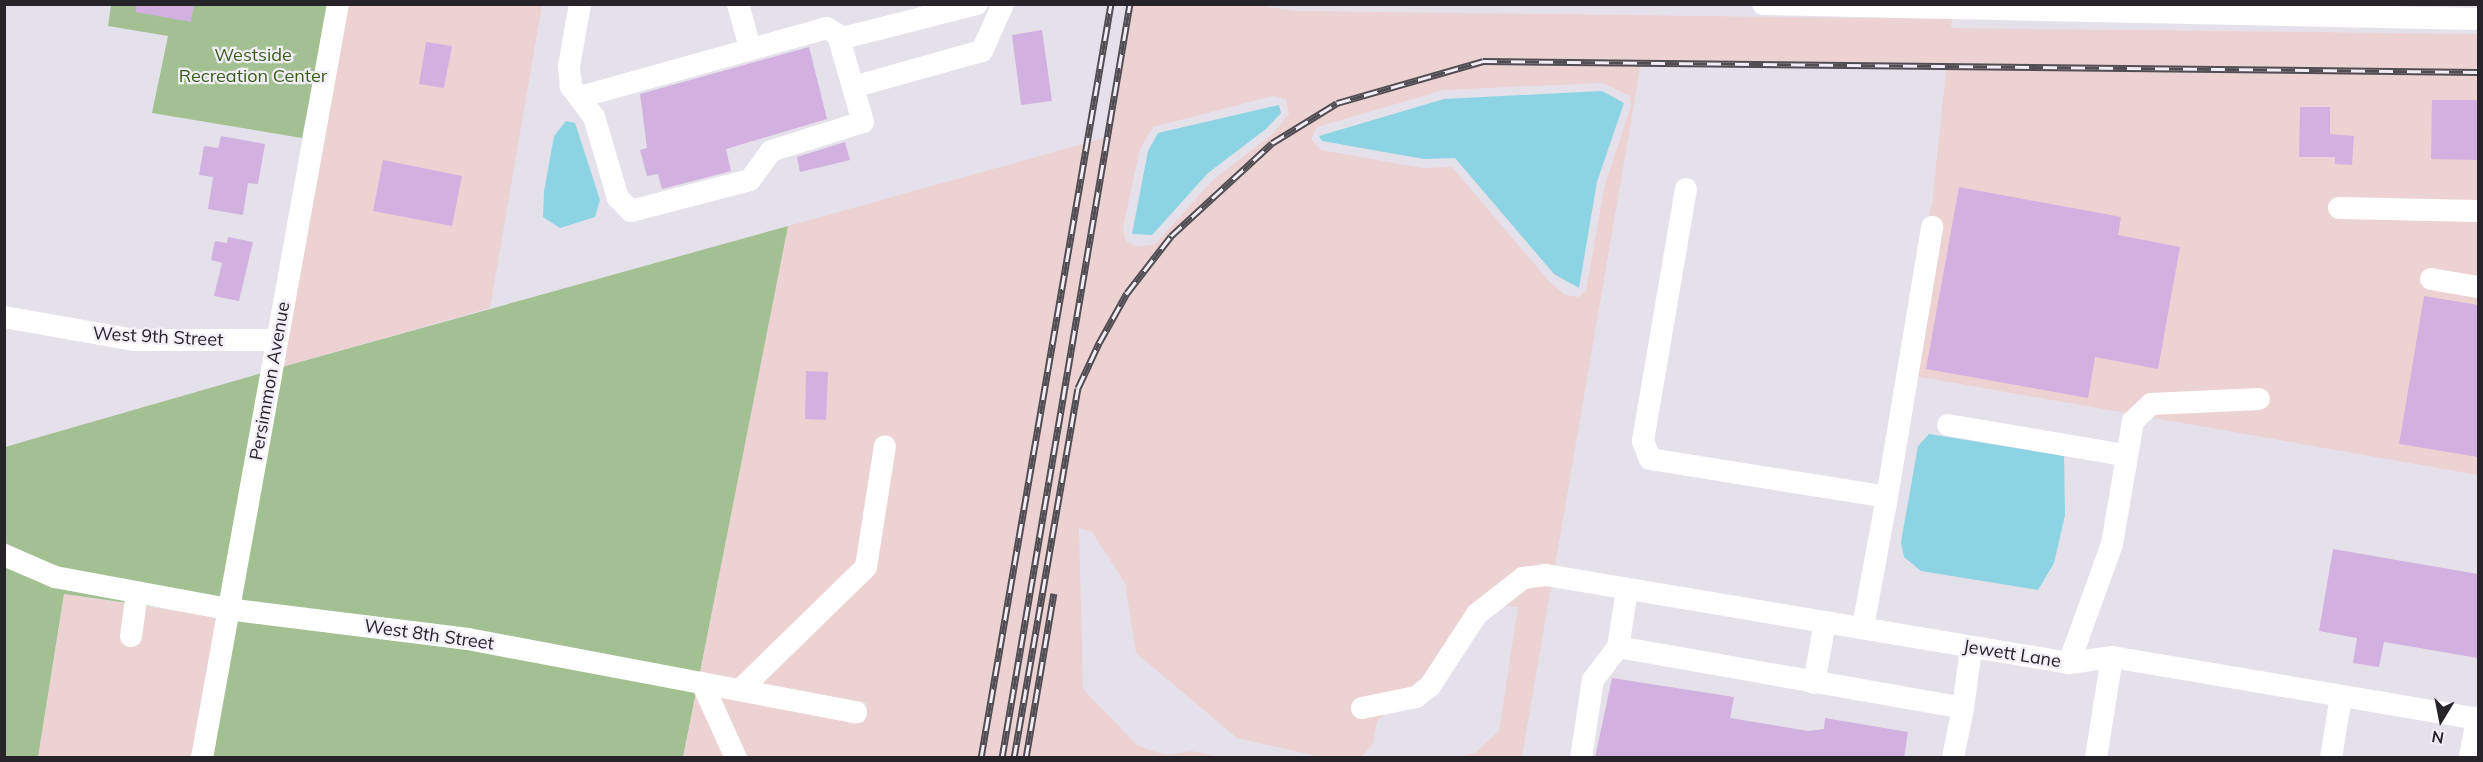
<!DOCTYPE html>
<style>
body{margin:0}
#map{position:relative;width:2483px;height:762px;overflow:hidden;background:#e5e1ea;font-family:Mulish,sans-serif}
div>[style]{position:absolute}
.commercial>*{inset:0;background:#edd2d3}
.green>*{inset:0;background:#a3c093}
.water>*{inset:0;background:#8cd4e3}
.building>*{inset:0;background:#d2b1e0}
.minor>*{height:22px;margin:-11px;padding:0 11px;transform-origin:11px;border-radius:11px;background:#fff}
.rail>*{height:7px;margin-top:-3.5px;transform-origin:0;background:repeating-linear-gradient(90deg,#f2eef8 0 14px,#504e53 0 28px);box-sizing:border-box;border-block:2px solid #504e53}
span{translate:-50% -50%;white-space:nowrap;text-align:center;line-height:1.15;-webkit-text-stroke:4.5px #f2eef8;paint-order:stroke}
.park-label{font-size:18px;color:#375e1b}
.street-label{font-size:18px;color:#262428}
.frame{position:absolute;inset:0;border:6px solid #262428;pointer-events:none}
.north{position:absolute;left:2411px;top:690px;width:60px;height:60px;-webkit-text-stroke:4px #f2eef8;paint-order:stroke;rotate:190deg;font-size:16px;font-weight:700;line-height:24px;text-align:center;color:#262428}
.north::after{content:'';display:block;margin:auto;width:21px;height:27px;background:#262428;clip-path:polygon(50% 0,100% 100%,50% 72%,0 100%)}
</style>
<div id="map">
<div class="commercial">
<div style="clip-path:polygon(evenodd,1248px 4px,1296px 11px,1952px 19px,1951px 28px,2478px 34px,2478px 475px,1898px 373px,1932px 203px,1947px 63px,1641px 63px,1555px 566px,1539px 563px,1535px 583px,1551px 587px,1522px 757px,1459px 757px,1475px 753px,1499px 731px,1518px 607px,1503px 606px,1485px 615px,1448px 664px,1377px 721px,1373px 743px,1362px 757px,1321px 757px,1237px 738px,1136px 653px,1125px 583px,1092px 532px,1079px 528px,1083px 689px,1137px 745px,1165px 755px,1192px 751px,1219px 757px,683px 758px,696px 692px,864px 723px,867px 703px,700px 672px,788px 226px,1108px 137px,1130px 5px,1248px 4px,1602px 83px,1630px 96px,1631px 106px,1605px 184px,1586px 290px,1579px 297px,1565px 295px,1548px 280px,1452px 167px,1422px 168px,1321px 150px,1311px 139px,1317px 127px,1444px 90px,1602px 83px,1248px 4px,1273px 96px,1286px 99px,1289px 114px,1271px 135px,1213px 180px,1155px 244px,1138px 247px,1126px 241px,1123px 228px,1140px 149px,1153px 127px,1273px 96px)"></div>
<div style="clip-path:polygon(348px 5px,542px 5px,490px 308px,282px 367px)"></div>
<div style="clip-path:polygon(64px 594px,216px 617px,193px 757px,38px 758px)"></div>
</div>
<div class="green">
<div style="clip-path:polygon(111px 5px,328px 5px,302px 138px,152px 113px,168px 36px,108px 26px)"></div>
<div style="clip-path:polygon(788px 226px,700px 672px,238px 600px,282px 367px)"></div>
<div style="clip-path:polygon(262px 373px,220px 597px,57px 567px,5px 543px,5px 447px)"></div>
<div style="clip-path:polygon(5px 566px,185px 611px,64px 594px,38px 757px,5px 758px)"></div>
<div style="clip-path:polygon(234px 620px,466px 649px,696px 692px,683px 757px,211px 758px)"></div>
</div>
<div class="water">
<div style="clip-path:polygon(1602px 91px,1624px 103px,1597px 182px,1579px 288px,1554px 274px,1455px 158px,1424px 159px,1322px 141px,1319px 136px,1444px 99px)"></div>
<div style="clip-path:polygon(1279px 105px,1281px 113px,1266px 129px,1208px 173px,1152px 235px,1132px 234px,1148px 151px,1158px 133px)"></div>
<div style="clip-path:polygon(566px 121px,575px 123px,600px 200px,595px 217px,560px 228px,543px 217px,544px 192px,554px 136px)"></div>
<div style="clip-path:polygon(1929px 434px,2064px 456px,2065px 515px,2054px 563px,2038px 590px,1921px 571px,1904px 557px,1901px 542px,1918px 446px)"></div>
</div>
<div class="building">
<div style="clip-path:polygon(136px 4px,194px 4px,191px 22px,136px 12px)"></div>
<div style="clip-path:polygon(1042px 30px,1052px 101px,1021px 105px,1012px 35px)"></div>
<div style="clip-path:polygon(426px 42px,452px 46px,444px 88px,419px 84px)"></div>
<div style="clip-path:polygon(809px 47px,827px 119px,726px 149px,731px 171px,662px 189px,658px 174px,647px 176px,640px 150px,647px 148px,640px 94px)"></div>
<div style="clip-path:polygon(2432px 100px,2478px 100px,2478px 160px,2431px 159px)"></div>
<div style="clip-path:polygon(2300px 107px,2330px 107px,2330px 134px,2354px 136px,2352px 165px,2335px 164px,2335px 157px,2299px 157px)"></div>
<div style="clip-path:polygon(221px 136px,265px 144px,258px 184px,248px 183px,243px 215px,208px 209px,213px 177px,199px 175px,204px 146px,218px 148px)"></div>
<div style="clip-path:polygon(845px 142px,850px 160px,800px 172px,797px 157px)"></div>
<div style="clip-path:polygon(383px 160px,462px 176px,452px 226px,373px 211px)"></div>
<div style="clip-path:polygon(1959px 187px,2121px 217px,2118px 235px,2180px 247px,2158px 369px,2095px 357px,2088px 398px,1926px 369px)"></div>
<div style="clip-path:polygon(228px 237px,253px 242px,239px 301px,214px 296px,222px 263px,211px 260px,215px 241px,227px 243px)"></div>
<div style="clip-path:polygon(2424px 296px,2478px 305px,2478px 457px,2399px 444px)"></div>
<div style="clip-path:polygon(806px 371px,828px 372px,826px 420px,805px 419px)"></div>
<div style="clip-path:polygon(2333px 549px,2478px 574px,2478px 658px,2384px 642px,2379px 667px,2353px 663px,2357px 638px,2319px 631px)"></div>
<div style="clip-path:polygon(1612px 678px,1734px 697px,1730px 718px,1808px 731px,1824px 729px,1825px 718px,1908px 732px,1904px 758px,1595px 758px)"></div>
</div>
<div class="minor">
<div style="left:738px;top:4px;width:46px;rotate:74.7deg"></div>
<div style="left:1763px;top:4px;width:715px;rotate:1.2deg"></div>
<div style="left:839px;top:39px;width:142px;rotate:-14.2deg"></div>
<div style="left:853px;top:87px;width:134px;rotate:-15.6deg"></div>
<div style="left:982px;top:51px;width:51px;rotate:-65.9deg"></div>
<div style="left:580px;top:97px;width:256px;rotate:-15.6deg"></div>
<div style="left:827px;top:28px;width:13px;rotate:32deg"></div>
<div style="left:838px;top:35px;width:91px;rotate:74deg"></div>
<div style="left:863px;top:122px;width:96px;rotate:162.5deg"></div>
<div style="left:771px;top:151px;width:36px;rotate:126deg"></div>
<div style="left:750px;top:180px;width:123px;rotate:165.4deg"></div>
<div style="left:631px;top:211px;width:18px;rotate:-135deg"></div>
<div style="left:618px;top:198px;width:84px;rotate:-106.5deg"></div>
<div style="left:594px;top:117px;width:39px;rotate:-127deg"></div>
<div style="left:571px;top:86px;width:20px;rotate:-96deg"></div>
<div style="left:569px;top:66px;width:63px;rotate:-79.9deg"></div>
<div style="left:1686px;top:189px;width:256px;rotate:99.7deg"></div>
<div style="left:1643px;top:441px;width:19px;rotate:69deg"></div>
<div style="left:1650px;top:459px;width:240px;rotate:9.1deg"></div>
<div style="left:1887px;top:497px;width:132px;rotate:100.5deg"></div>
<div style="left:2339px;top:208px;width:139px;rotate:1.2deg"></div>
<div style="left:2431px;top:279px;width:48px;rotate:9.7deg"></div>
<div style="left:4px;top:317px;width:133px;rotate:10deg"></div>
<div style="left:135px;top:340px;width:142px"></div>
<div style="left:1948px;top:425px;width:179px;rotate:9.7deg"></div>
<div style="left:1887px;top:497px;width:274px;rotate:-80.5deg"></div>
<div style="left:4px;top:555px;width:56px;rotate:23.3deg"></div>
<div style="left:55px;top:577px;width:175px;rotate:10.5deg"></div>
<div style="left:227px;top:609px;width:243px;rotate:7.1deg"></div>
<div style="left:468px;top:639px;width:395px;rotate:10.7deg"></div>
<div style="left:131px;top:636px;width:44px;rotate:-82.2deg"></div>
<div style="left:1618px;top:647px;width:350px;rotate:10deg"></div>
<div style="left:1963px;top:708px;width:61px;rotate:-82.4deg"></div>
<div style="left:2069px;top:663px;width:127px;rotate:-70.1deg"></div>
<div style="left:2112px;top:544px;width:125px;rotate:-80.3deg"></div>
<div style="left:2133px;top:421px;width:25px;rotate:-43deg"></div>
<div style="left:2151px;top:404px;width:108px;rotate:-2.7deg"></div>
<div style="left:702px;top:683px;width:82px;rotate:65.6deg"></div>
<div style="left:1814px;top:683px;width:62px;rotate:-79.8deg"></div>
<div style="left:740px;top:690px;width:176px;rotate:-44.3deg"></div>
<div style="left:866px;top:567px;width:122px;rotate:-81.1deg"></div>
<div style="left:1362px;top:708px;width:55px;rotate:-11.5deg"></div>
<div style="left:1416px;top:697px;width:18px;rotate:-38deg"></div>
<div style="left:1430px;top:686px;width:86px;rotate:-56.9deg"></div>
<div style="left:1477px;top:614px;width:58px;rotate:-38deg"></div>
<div style="left:1523px;top:578px;width:23px;rotate:-7deg"></div>
<div style="left:1546px;top:575px;width:530px;rotate:9.55deg"></div>
<div style="left:2069px;top:663px;width:43px;rotate:-7.9deg"></div>
<div style="left:2112px;top:657px;width:371px;rotate:9.6deg"></div>
<div style="left:202px;top:758px;width:766px;rotate:-79.78deg"></div>
<div style="left:1581px;top:758px;width:79px;rotate:-81.3deg"></div>
<div style="left:1593px;top:680px;width:41px;rotate:-52.9deg"></div>
<div style="left:1618px;top:647px;width:58px;rotate:-81deg"></div>
<div style="left:1953px;top:758px;width:51px;rotate:-78.7deg"></div>
<div style="left:2096px;top:758px;width:102px;rotate:-81deg"></div>
<div style="left:2331px;top:758px;width:63px;rotate:-80.8deg"></div>
<div style="left:2470px;top:758px;width:41px;rotate:-80.1deg"></div>
</div>
<div class="rail">
<div style="left:981px;top:758px;width:765px;rotate:-80.22deg"></div>
<div style="left:1002px;top:758px;width:765px;rotate:-80.37deg"></div>
<div style="left:1014px;top:758px;width:375px;rotate:-80.2deg"></div>
<div style="left:1078px;top:388px;width:50px;rotate:-65deg"></div>
<div style="left:1099px;top:343px;width:57px;rotate:-60.8deg"></div>
<div style="left:1127px;top:293px;width:72px;rotate:-52.3deg"></div>
<div style="left:1171px;top:236px;width:137px;rotate:-42.6deg"></div>
<div style="left:1272px;top:143px;width:76px;rotate:-31.6deg"></div>
<div style="left:1337px;top:103px;width:152px;rotate:-16deg"></div>
<div style="left:1483px;top:61px;width:995px;rotate:0.63deg"></div>
<div style="left:1026px;top:758px;width:167px;rotate:-80.4deg"></div>
</div>
<div class="park-label">
<span style="left:253px;top:66px">Westside<br>Recreation Center</span>
</div>
<div class="street-label">
<span style="left:158px;top:337px;rotate:3deg">West 9th Street</span>
<span style="left:270px;top:381px;rotate:-80deg">Persimmon Avenue</span>
<span style="left:429px;top:635px;rotate:8deg">West 8th Street</span>
<span style="left:2012px;top:654px;rotate:9deg">Jewett Lane</span>
</div>
<div class="frame"></div>
<div class="north">N</div>
</div>
